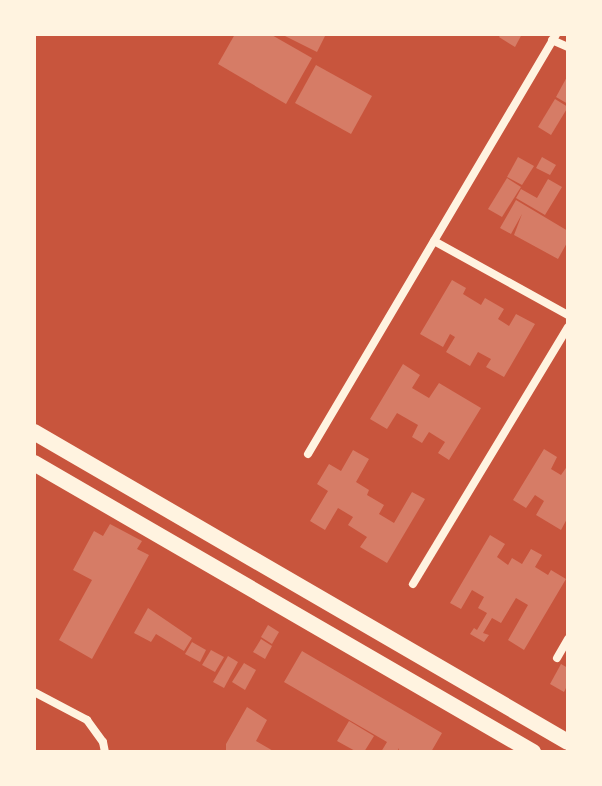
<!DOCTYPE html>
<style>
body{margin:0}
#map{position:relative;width:602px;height:786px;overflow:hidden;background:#c8553d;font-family:"Work Sans",sans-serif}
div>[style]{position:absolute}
.building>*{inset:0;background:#d67c66}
.minor>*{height:8px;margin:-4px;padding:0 4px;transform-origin:4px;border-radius:4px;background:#fff3e0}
.secondary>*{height:16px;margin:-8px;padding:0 8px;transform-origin:8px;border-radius:8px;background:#fff3e0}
span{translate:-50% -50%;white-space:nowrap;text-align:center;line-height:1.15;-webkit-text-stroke:8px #fff3e0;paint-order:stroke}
.frame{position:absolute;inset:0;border:36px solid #fff3e0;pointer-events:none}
</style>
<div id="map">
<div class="building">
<div style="clip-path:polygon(235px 34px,270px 34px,312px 58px,286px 104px,218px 64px)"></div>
<div style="clip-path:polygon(281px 34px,326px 34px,317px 52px)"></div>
<div style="clip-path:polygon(501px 34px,522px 34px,515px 47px,499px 37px)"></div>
<div style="clip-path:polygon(316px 65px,372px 96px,351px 134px,295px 103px)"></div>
<div style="clip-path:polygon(568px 75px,568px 104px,556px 97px)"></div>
<div style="clip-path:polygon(555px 99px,568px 107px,551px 135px,538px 127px)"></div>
<div style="clip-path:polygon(518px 157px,534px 166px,522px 185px,507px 177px)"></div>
<div style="clip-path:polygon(542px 157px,556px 165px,550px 175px,536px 168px)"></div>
<div style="clip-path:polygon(507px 178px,521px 187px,502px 217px,488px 209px)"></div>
<div style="clip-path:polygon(548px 179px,562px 187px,545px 215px,516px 198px,521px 189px,537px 198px)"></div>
<div style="clip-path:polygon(516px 200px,568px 231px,568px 241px,558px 259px,514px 235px,522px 214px,511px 234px,500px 228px)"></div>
<div style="clip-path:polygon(452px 280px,466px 288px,463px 294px,481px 305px,485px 298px,504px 309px,498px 319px,509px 326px,516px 314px,535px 324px,504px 377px,486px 367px,491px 359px,478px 352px,470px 366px,446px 352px,455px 337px,450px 334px,443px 347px,420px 334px)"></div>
<div style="clip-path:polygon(403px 364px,420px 375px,412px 388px,429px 398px,439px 383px,481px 408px,449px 460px,438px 453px,445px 442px,429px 432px,422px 443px,412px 437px,418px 425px,397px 413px,387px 429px,370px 419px)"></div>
<div style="clip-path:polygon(544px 449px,557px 457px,551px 469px,561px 475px,568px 465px,568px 517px,561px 530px,536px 515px,544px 501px,535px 495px,526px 508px,513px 500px)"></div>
<div style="clip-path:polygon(353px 450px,369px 459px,356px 482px,369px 490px,367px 495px,384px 505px,379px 514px,394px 523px,412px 492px,425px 499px,387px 563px,360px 547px,367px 537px,348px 525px,353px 517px,338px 508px,325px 530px,310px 521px,328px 491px,317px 484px,329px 464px,341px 471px)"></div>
<div style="clip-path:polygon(110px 524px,142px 541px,137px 549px,149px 555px,92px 659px,59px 640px,92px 580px,73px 570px,94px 531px,103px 536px)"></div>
<div style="clip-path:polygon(490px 535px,505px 544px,497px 557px,508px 565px,512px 558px,522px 564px,531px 549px,542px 555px,535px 567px,548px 575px,551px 570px,566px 579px,524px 650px,508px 640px,528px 605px,516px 598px,501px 623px,492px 618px,483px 633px,489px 635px,484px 642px,470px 634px,474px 628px,477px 630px,487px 613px,478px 608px,484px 597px,472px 590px,461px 609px,450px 603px)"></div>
<div style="clip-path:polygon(148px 608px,192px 638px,184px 651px,156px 634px,151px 642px,134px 633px)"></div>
<div style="clip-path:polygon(268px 625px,279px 632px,272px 644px,261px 637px)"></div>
<div style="clip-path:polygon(261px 639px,272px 646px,265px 659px,253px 652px)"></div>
<div style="clip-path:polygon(192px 642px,206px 650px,200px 662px,185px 654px)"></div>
<div style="clip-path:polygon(211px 650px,224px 657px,215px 672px,202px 665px)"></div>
<div style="clip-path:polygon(302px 651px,442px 733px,431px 752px,399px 752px,399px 748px,397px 752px,381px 752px,387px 742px,284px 682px)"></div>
<div style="clip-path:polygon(228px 656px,238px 662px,224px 688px,213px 682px)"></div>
<div style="clip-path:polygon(244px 663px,256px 670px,245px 690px,232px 682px)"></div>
<div style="clip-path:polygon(561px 664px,568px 668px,568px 684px,564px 692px,550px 684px)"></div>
<div style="clip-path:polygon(247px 707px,267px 720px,256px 741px,275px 752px,226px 752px,226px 744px)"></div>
<div style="clip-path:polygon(349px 721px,374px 736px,364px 752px,357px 752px,337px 741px)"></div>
</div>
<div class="minor">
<div style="left:552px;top:40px;width:17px;rotate:24deg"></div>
<div style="left:434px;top:241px;width:153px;rotate:28.9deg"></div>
<div style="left:308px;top:454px;width:488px;rotate:-59.4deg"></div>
<div style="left:413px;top:584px;width:300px;rotate:-58.9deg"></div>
<div style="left:557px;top:658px;width:22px;rotate:-60deg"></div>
<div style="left:34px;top:692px;width:60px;rotate:27.8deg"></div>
<div style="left:87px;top:720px;width:27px;rotate:54deg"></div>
<div style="left:103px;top:742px;width:10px;rotate:79deg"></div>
</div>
<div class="secondary">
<div style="left:34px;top:432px;width:617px;rotate:30.14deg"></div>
<div style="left:34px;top:463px;width:577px;rotate:30.08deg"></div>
</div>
<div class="frame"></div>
</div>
